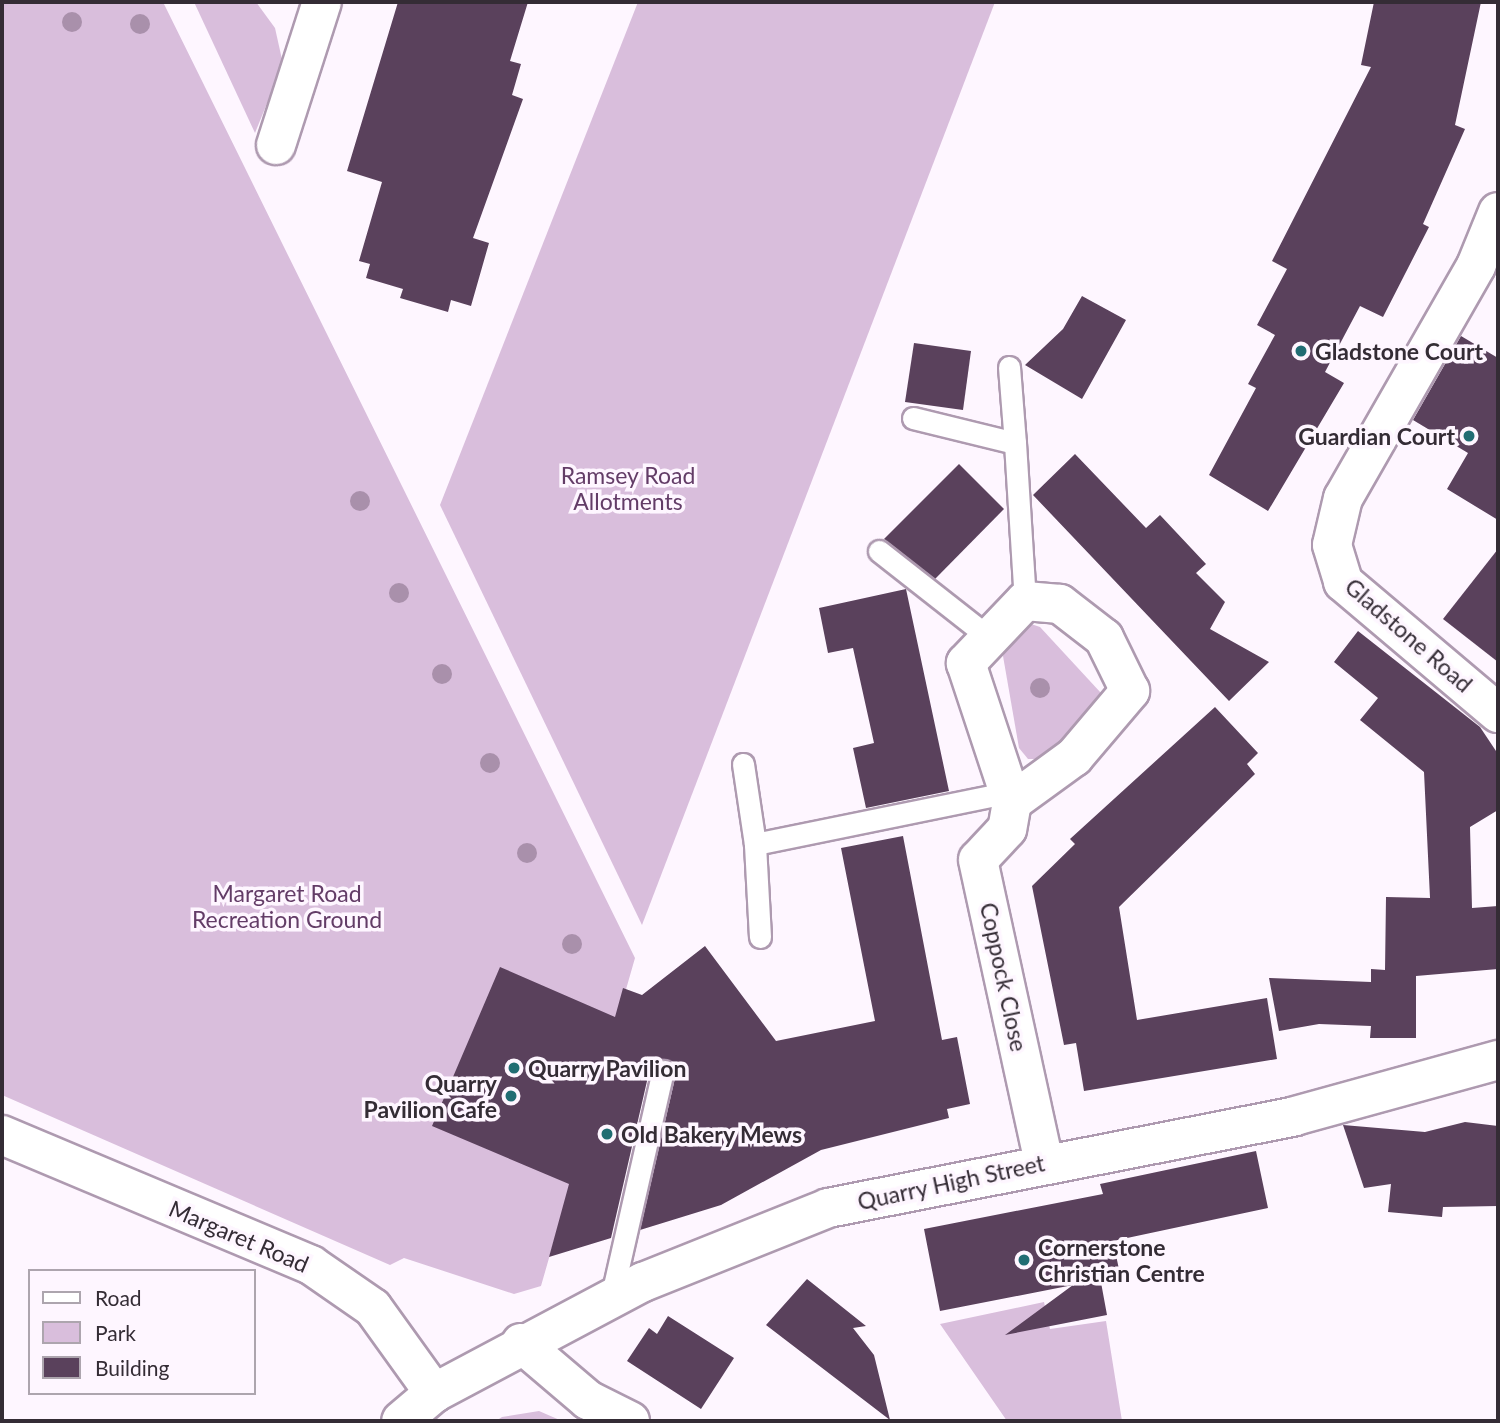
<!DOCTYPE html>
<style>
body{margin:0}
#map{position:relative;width:1500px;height:1423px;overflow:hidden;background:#fef6ff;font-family:Lato,sans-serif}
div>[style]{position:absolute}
.green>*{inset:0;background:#d9bedc}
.building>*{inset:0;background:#5a415c}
.roads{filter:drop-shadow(2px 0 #ae9ab0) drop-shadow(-2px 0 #ae9ab0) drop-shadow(0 2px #ae9ab0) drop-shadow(0 -2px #ae9ab0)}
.lane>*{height:21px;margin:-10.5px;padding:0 10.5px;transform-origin:10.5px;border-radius:10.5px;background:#fff}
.street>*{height:38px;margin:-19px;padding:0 19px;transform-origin:19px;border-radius:19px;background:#fff}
.secondary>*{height:38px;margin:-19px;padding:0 19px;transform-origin:19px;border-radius:19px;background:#fff}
.trees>*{width:20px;height:20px;margin:-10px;border-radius:50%;background:#a990ab}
.dots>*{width:19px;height:19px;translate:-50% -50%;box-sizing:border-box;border:4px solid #fef6ff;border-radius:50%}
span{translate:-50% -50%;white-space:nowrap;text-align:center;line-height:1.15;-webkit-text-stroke:7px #fef6ff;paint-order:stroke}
.poi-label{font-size:23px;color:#342c35;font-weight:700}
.left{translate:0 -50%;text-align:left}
.right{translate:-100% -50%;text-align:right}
.park-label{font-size:23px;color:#633c67}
.street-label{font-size:23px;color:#342c35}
.frame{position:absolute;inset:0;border:4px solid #342c35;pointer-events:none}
.legend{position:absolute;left:28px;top:1269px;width:228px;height:126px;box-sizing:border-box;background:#fef6ff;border:2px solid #ada5ae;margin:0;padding:9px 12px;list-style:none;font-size:21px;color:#342c35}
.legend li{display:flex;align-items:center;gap:14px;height:35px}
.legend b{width:35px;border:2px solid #ada5ae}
</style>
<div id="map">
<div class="green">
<div style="clip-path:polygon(2px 2px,163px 2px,635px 958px,541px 1286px,514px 1294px,404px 1258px,390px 1265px,2px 1095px)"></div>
<div style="clip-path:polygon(194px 2px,256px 2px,275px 28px,283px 64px,255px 133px)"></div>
<div style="clip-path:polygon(638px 2px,995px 2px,642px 925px,440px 505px)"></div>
<div style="clip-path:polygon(1025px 622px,1040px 627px,1101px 693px,1093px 722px,1041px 759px,1028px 759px,1019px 748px,1003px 656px,1011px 632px)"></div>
<div style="clip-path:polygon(1044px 1302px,1050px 1329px,1106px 1321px,1122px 1421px,1007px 1421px,940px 1324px)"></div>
<div style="clip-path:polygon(539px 1411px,562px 1421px,496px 1421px,502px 1417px)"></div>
</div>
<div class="building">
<div style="clip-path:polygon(398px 2px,528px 2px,510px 61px,521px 64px,512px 95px,523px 99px,473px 238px,489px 243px,471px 306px,451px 300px,448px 312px,400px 298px,403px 289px,366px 278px,370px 264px,359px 261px,382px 182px,347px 171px)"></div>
<div style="clip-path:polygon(1374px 2px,1481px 2px,1455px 125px,1465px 129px,1423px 224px,1429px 227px,1383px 317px,1360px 306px,1325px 372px,1344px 383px,1268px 511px,1209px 475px,1256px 388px,1248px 384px,1275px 335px,1257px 325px,1287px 269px,1272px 261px,1371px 67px,1361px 65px)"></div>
<div style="clip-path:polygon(1082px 296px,1126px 320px,1082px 399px,1025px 365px,1063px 329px)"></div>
<div style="clip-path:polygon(1461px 336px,1498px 358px,1498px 520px,1447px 489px,1468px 453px,1413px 420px)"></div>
<div style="clip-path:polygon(914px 343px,971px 351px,963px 410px,905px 402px)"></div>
<div style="clip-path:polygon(1075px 454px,1146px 528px,1160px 515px,1206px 564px,1196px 573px,1225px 602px,1210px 629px,1269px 662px,1229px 701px,1033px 495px)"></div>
<div style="clip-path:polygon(959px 464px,1004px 509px,935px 579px,884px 539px)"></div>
<div style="clip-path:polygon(1498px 549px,1498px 662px,1443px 619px)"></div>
<div style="clip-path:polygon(906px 589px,949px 791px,866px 808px,853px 748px,874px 743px,853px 648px,828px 653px,819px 608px)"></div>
<div style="clip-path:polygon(1358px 631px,1480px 727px,1498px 754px,1498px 810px,1470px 827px,1472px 908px,1498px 906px,1498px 969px,1416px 976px,1416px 1038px,1370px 1038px,1371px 1026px,1319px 1024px,1279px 1031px,1269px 978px,1371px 982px,1371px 969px,1385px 970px,1386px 897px,1430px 898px,1424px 772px,1360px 720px,1378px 698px,1334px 662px)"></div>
<div style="clip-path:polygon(1215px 707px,1258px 753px,1247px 764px,1255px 774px,1119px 907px,1137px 1020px,1267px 998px,1277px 1059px,1084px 1091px,1076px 1043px,1064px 1045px,1032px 886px,1075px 844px,1070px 839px)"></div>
<div style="clip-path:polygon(903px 836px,942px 1040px,957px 1037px,970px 1104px,947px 1109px,949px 1118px,821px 1150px,721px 1205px,640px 1230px,676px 1074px,671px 1061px,659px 1059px,650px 1068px,611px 1238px,549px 1257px,569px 1184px,432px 1126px,500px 967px,615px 1017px,623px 988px,642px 995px,705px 946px,776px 1041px,875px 1021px,841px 848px)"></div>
<div style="clip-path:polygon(1465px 1122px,1498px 1126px,1498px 1206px,1443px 1207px,1442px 1217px,1388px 1212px,1391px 1184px,1364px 1188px,1343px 1125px,1425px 1132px)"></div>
<div style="clip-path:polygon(1256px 1151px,1268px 1208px,1113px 1241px,1120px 1274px,1100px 1277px,1107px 1315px,1005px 1335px,1073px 1285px,940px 1311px,924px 1229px,1103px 1194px,1100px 1184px)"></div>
<div style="clip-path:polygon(807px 1279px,866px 1326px,853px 1328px,874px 1355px,890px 1420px,766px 1325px)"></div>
<div style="clip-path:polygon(668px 1316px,734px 1358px,701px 1409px,627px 1361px,649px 1328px,657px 1334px)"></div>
</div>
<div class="roads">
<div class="lane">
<div style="left:1009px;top:367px;width:76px;rotate:85.5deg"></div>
<div style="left:913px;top:418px;width:105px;rotate:13.8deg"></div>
<div style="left:1015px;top:443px;width:158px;rotate:86.4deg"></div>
<div style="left:879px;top:551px;width:136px;rotate:38.1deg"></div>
<div style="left:743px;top:764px;width:81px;rotate:81.5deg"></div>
<div style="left:760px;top:937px;width:93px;rotate:-93.1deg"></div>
<div style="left:755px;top:844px;width:260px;rotate:-11.5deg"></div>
<div style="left:611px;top:1299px;width:234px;rotate:-77.2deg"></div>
</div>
<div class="street">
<div style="left:276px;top:145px;width:150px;rotate:-72.2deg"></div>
<div style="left:1498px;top:212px;width:58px;rotate:112.2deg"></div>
<div style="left:1476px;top:266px;width:267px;rotate:119.8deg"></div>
<div style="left:1343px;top:498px;width:48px;rotate:103.2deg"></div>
<div style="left:1332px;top:545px;width:39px;rotate:73deg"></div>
<div style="left:1343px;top:582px;width:203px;rotate:40.2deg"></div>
<div style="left:1012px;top:802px;width:77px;rotate:-36deg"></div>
<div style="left:1074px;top:757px;width:87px;rotate:-49.7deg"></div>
<div style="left:1130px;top:691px;width:59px;rotate:-116.1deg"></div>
<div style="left:1104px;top:638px;width:56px;rotate:-142.3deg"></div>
<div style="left:1060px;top:604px;width:35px;rotate:-175deg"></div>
<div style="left:1025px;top:601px;width:86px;rotate:133.6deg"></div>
<div style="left:966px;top:663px;width:146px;rotate:71.7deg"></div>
<div style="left:1012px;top:802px;width:27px;rotate:100deg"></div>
<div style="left:1007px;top:829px;width:42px;rotate:133.1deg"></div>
<div style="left:978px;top:860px;width:309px;rotate:77.7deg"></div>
<div style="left:521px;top:1343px;width:88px;rotate:40.4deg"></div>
<div style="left:588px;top:1400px;width:47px;rotate:26.6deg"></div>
<div style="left:434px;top:1393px;width:237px;rotate:-28deg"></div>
<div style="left:643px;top:1282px;width:199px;rotate:-21.8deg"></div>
<div style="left:828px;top:1208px;width:476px;rotate:-11.1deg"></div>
<div style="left:1295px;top:1116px;width:211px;rotate:-15.4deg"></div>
</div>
<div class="secondary">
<div style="left:2px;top:1135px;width:335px;rotate:22.8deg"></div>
<div style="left:311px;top:1265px;width:75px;rotate:34.7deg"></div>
<div style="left:373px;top:1308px;width:105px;rotate:54.3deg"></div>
<div style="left:434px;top:1393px;width:43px;rotate:139.7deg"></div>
</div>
</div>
<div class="trees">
<div style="left:72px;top:22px"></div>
<div style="left:140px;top:24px"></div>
<div style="left:360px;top:501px"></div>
<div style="left:399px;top:593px"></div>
<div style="left:442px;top:674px"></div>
<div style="left:1040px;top:688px"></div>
<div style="left:490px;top:763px"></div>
<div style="left:527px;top:853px"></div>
<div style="left:572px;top:944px"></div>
</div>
<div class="dots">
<div style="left:1301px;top:351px;background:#216d73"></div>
<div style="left:1469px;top:436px;background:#216d73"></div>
<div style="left:514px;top:1068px;background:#216d73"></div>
<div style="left:511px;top:1096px;background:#216d73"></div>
<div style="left:607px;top:1134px;background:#216d73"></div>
<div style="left:1024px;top:1260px;background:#216d73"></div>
</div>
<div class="poi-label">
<span class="left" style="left:1315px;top:351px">Gladstone Court</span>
<span class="right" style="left:1455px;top:436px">Guardian Court</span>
<span class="left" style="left:528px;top:1068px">Quarry Pavilion</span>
<span class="right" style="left:497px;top:1096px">Quarry<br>Pavilion Cafe</span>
<span class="left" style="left:621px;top:1134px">Old Bakery Mews</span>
<span class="left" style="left:1038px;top:1260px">Cornerstone<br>Christian Centre</span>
</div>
<div class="park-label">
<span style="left:628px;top:488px">Ramsey Road<br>Allotments</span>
<span style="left:287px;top:906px">Margaret Road<br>Recreation Ground</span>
</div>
<div class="street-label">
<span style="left:1409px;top:635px;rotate:41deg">Gladstone Road</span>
<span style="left:1004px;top:977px;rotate:78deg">Coppock Close</span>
<span style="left:951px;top:1182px;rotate:-12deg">Quarry High Street</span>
<span style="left:239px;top:1236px;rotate:23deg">Margaret Road</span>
</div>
<div class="frame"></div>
<ul class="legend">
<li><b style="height:9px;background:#fff"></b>Road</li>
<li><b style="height:19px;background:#d9bedc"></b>Park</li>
<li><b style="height:19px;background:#5a415c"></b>Building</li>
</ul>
</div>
